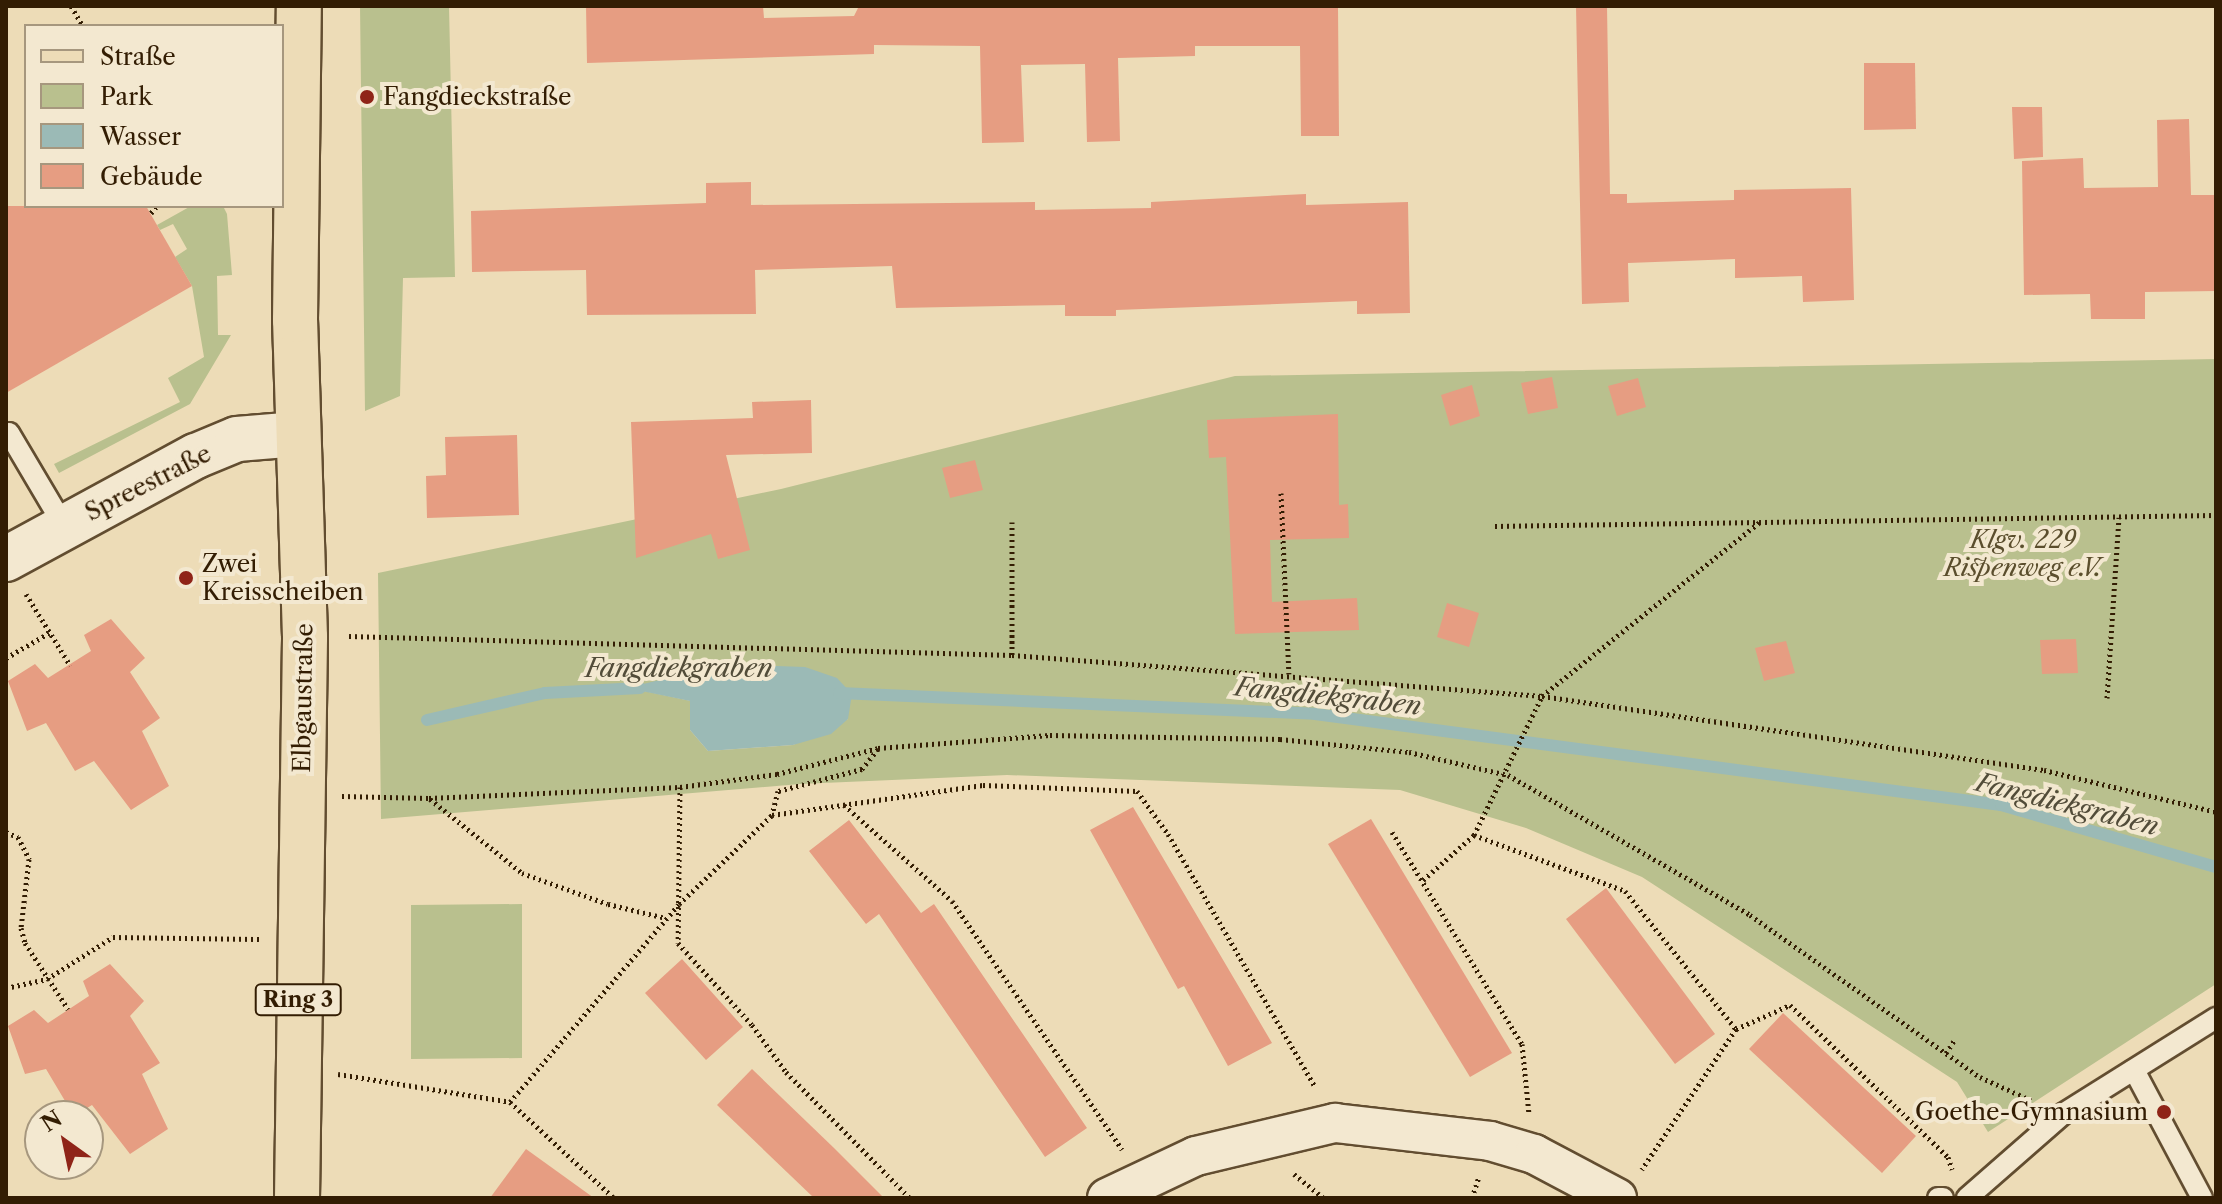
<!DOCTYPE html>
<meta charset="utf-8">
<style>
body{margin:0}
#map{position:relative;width:2222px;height:1204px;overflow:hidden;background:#eddcb7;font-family:"Libre Caslon Text",serif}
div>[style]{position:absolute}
.green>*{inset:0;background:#b9c08e}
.water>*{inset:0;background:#9bbab6}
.stream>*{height:12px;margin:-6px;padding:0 6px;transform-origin:6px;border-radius:6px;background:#9bbab6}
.building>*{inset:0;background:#e69d82}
.path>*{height:5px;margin-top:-2.5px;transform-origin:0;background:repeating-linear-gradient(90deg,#331d03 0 2px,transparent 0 6px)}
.roads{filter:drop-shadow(2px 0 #624d30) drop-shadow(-2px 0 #624d30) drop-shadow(0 2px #624d30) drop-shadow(0 -2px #624d30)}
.service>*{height:20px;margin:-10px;padding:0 10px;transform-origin:10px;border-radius:10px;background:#f3e8d0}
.minor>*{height:38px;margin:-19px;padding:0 19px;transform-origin:19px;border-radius:19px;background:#f3e8d0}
.tertiary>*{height:44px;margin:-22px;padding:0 22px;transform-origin:22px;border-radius:22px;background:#f3e8d0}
.primary>*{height:44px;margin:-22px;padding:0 22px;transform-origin:22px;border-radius:22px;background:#eddcb7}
.dots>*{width:22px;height:22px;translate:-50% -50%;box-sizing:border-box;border:4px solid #f3e8d0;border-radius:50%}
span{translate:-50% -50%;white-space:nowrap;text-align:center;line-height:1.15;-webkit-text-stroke:8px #f3e8d0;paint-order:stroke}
.shield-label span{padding:2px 6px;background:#f3e8d0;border:2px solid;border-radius:6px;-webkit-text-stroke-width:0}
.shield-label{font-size:22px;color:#331d03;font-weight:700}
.poi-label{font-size:24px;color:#331d03}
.left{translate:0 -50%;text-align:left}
.right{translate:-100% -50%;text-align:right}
.street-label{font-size:24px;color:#331d03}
.park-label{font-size:24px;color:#5b4e2d;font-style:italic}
.water-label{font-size:26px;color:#524c39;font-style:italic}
.frame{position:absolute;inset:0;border:8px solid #331d03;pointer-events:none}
.legend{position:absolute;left:24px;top:24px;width:260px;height:184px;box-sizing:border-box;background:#f3e8d0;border:2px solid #a6977e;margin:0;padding:10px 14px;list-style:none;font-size:24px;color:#331d03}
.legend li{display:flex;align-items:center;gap:16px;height:40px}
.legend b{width:40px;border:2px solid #a6977e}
.north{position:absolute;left:24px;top:1100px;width:80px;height:80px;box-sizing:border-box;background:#f3e8d0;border:2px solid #a6977e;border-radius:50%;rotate:327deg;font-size:22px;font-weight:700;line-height:32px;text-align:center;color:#331d03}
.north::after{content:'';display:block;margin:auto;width:28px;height:36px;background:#8f2418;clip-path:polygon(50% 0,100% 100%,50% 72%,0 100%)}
</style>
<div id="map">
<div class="green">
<div style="clip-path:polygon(360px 6px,449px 6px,455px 277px,403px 278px,400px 396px,365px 411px)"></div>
<div style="clip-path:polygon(191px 206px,223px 206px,227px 214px,232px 275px,217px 276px,218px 335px,231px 335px,190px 404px,59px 473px,54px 464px,180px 402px,168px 378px,204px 357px,192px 286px,175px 257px,187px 249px,173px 224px,160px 230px,157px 225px)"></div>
<div style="clip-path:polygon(evenodd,2216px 359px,2216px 984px,1988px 1132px,1957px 1082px,1642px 877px,1526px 828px,1400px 790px,1007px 775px,800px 784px,381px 819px,378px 573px,781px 489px,1235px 376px,2216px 359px,630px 688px,848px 719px,793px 745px,708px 751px,690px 730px,691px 701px,630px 688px)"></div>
<div style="clip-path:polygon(522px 904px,522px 1058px,411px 1059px,411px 905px)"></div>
</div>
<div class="water">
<div style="clip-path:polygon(725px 664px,805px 667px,837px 678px,852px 694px,848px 719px,831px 734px,793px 745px,708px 751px,690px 730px,690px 701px,627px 688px)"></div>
</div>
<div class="stream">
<div style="left:839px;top:693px;width:476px;rotate:2.5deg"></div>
<div style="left:1315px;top:714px;width:692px;rotate:7.56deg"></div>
<div style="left:2001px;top:805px;width:224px;rotate:16.1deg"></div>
<div style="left:427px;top:720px;width:121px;rotate:-12.9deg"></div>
<div style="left:545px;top:693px;width:95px;rotate:-3deg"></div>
</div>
<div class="building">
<div style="clip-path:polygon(586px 6px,763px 6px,764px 18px,854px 16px,859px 6px,1338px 6px,1339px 136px,1301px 136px,1300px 46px,1195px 46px,1195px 56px,1118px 58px,1120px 141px,1087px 142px,1085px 64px,1021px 65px,1024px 142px,982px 143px,980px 46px,874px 45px,874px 54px,587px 63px)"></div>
<div style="clip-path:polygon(1576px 6px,1607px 6px,1610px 194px,1627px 194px,1627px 203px,1734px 200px,1734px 190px,1851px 188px,1854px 300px,1803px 302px,1802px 276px,1735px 278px,1735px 259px,1628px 263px,1629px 302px,1582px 304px)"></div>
<div style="clip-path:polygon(1864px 63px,1915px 63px,1916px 129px,1864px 130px)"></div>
<div style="clip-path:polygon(2012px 107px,2042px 107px,2043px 157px,2014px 159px)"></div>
<div style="clip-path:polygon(2189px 119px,2191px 195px,2216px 195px,2216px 291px,2145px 292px,2145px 319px,2091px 319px,2090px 294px,2024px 295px,2022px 161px,2083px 158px,2084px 188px,2158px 187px,2157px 120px)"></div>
<div style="clip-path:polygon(751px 182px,751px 205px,1035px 202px,1035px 210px,1151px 208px,1151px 202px,1306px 194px,1306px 205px,1408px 202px,1410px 313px,1357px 314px,1357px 301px,1116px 310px,1116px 316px,1065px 316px,1065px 305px,896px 308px,892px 266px,755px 270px,756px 314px,587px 315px,586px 270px,472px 272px,471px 211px,706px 203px,706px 183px)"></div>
<div style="clip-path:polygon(6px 206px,146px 206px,192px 286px,6px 393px)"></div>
<div style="clip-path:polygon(1552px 377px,1558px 408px,1528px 414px,1521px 383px)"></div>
<div style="clip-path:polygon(1638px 378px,1646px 407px,1617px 416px,1608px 386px)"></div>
<div style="clip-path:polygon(1472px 385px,1480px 416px,1450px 426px,1441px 395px)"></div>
<div style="clip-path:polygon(811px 400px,812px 453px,726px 455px,750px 550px,718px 559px,711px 534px,636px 558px,631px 422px,753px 418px,752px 402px)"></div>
<div style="clip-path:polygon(1338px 414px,1339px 505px,1348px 504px,1349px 538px,1270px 540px,1272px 602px,1357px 598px,1359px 630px,1235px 634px,1226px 457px,1209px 458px,1207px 420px)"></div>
<div style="clip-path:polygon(517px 435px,519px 515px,427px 518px,426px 476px,446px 475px,445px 437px)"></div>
<div style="clip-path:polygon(975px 460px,983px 490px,950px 498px,942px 468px)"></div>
<div style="clip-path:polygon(1447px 603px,1479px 613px,1469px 647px,1437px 637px)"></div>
<div style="clip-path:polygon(111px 619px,145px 658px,130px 672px,160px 718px,142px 731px,169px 786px,131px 810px,94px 761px,75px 771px,46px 723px,27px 731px,8px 681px,35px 664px,48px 678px,91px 651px,84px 635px)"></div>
<div style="clip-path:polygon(2076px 639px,2078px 673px,2042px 674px,2040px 640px)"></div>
<div style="clip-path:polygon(1786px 641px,1795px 673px,1764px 681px,1755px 648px)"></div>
<div style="clip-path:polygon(1133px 807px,1272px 1043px,1228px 1066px,1184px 986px,1178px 989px,1090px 830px)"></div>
<div style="clip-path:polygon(1371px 819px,1512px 1053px,1470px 1077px,1328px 844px)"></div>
<div style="clip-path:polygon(849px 820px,921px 913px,934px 904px,1087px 1128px,1045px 1157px,879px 914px,866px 924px,809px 851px)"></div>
<div style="clip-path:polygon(1606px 888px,1715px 1034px,1675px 1064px,1566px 919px)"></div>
<div style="clip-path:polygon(682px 959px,743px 1027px,706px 1060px,645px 993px)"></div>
<div style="clip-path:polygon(110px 964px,144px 1001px,130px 1016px,160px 1063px,142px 1074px,168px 1129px,130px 1154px,92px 1105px,74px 1116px,46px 1069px,25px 1074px,8px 1026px,34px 1010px,48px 1023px,89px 996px,83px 981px)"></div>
<div style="clip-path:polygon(1783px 1013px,1916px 1136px,1882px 1173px,1749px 1049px)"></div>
<div style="clip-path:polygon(752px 1069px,834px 1148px,884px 1198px,814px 1198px,717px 1105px)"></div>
<div style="clip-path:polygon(526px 1149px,594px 1198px,490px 1198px)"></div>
</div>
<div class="path">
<div style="left:71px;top:6px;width:23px;rotate:59deg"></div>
<div style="left:151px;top:213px;width:9px;rotate:-49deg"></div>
<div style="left:1281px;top:493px;width:181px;rotate:87.5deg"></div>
<div style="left:1495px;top:526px;width:721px;rotate:-0.87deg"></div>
<div style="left:26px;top:594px;width:84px;rotate:58.2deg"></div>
<div style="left:349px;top:636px;width:663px;rotate:1.64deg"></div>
<div style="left:1012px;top:655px;width:532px;rotate:4.42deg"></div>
<div style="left:1542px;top:696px;width:507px;rotate:8.39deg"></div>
<div style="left:2044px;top:770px;width:177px;rotate:13.7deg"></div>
<div style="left:1012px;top:655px;width:133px;rotate:-90deg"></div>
<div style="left:6px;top:658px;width:50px;rotate:-30.2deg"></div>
<div style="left:2107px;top:698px;width:181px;rotate:-86.2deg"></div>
<div style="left:878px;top:749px;width:26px;rotate:129deg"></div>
<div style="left:862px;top:769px;width:87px;rotate:165.3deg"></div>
<div style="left:778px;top:791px;width:25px;rotate:104deg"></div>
<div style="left:772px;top:815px;width:213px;rotate:-8.1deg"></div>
<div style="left:983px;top:785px;width:154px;rotate:2.2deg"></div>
<div style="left:1137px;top:791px;width:53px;rotate:54.2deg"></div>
<div style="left:1168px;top:834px;width:293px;rotate:59.8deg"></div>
<div style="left:680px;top:787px;width:156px;rotate:90.7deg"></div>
<div style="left:678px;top:943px;width:110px;rotate:47.9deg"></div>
<div style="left:752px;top:1025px;width:58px;rotate:54.1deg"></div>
<div style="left:786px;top:1072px;width:177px;rotate:45.5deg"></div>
<div style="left:342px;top:796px;width:87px;rotate:1.3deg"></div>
<div style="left:429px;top:798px;width:251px;rotate:-2.5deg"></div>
<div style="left:680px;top:787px;width:98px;rotate:-7.6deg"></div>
<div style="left:777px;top:774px;width:104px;rotate:-14.4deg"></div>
<div style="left:878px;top:748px;width:172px;rotate:-4.3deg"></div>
<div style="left:1050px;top:735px;width:230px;rotate:1deg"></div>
<div style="left:1280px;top:739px;width:130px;rotate:5.8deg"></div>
<div style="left:1409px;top:752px;width:102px;rotate:13.1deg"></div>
<div style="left:1508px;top:775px;width:280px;rotate:30deg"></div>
<div style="left:1750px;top:915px;width:281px;rotate:35.2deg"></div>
<div style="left:1980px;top:1077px;width:58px;rotate:24.4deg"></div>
<div style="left:430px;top:799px;width:118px;rotate:38.8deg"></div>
<div style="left:522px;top:873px;width:91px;rotate:19.8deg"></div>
<div style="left:608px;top:904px;width:60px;rotate:13.6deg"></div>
<div style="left:844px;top:805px;width:144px;rotate:41.6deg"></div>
<div style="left:952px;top:901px;width:301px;rotate:55.6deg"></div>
<div style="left:6px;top:832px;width:13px;rotate:23deg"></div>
<div style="left:18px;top:837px;width:25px;rotate:63deg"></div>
<div style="left:29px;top:859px;width:69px;rotate:96.6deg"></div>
<div style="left:21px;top:928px;width:16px;rotate:75deg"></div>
<div style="left:25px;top:943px;width:79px;rotate:56.9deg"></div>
<div style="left:1392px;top:832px;width:249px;rotate:58.5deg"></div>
<div style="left:1522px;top:1044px;width:70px;rotate:84.3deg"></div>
<div style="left:1474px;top:835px;width:161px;rotate:20.3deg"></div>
<div style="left:1625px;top:891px;width:177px;rotate:51.2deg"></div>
<div style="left:1736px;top:1029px;width:169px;rotate:123.9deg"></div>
<div style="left:1423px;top:880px;width:68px;rotate:-41.4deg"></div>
<div style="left:1474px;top:835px;width:155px;rotate:-63.9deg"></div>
<div style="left:1542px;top:696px;width:278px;rotate:-38.6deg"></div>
<div style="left:6px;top:988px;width:42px;rotate:-12.4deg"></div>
<div style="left:47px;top:979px;width:78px;rotate:-32.5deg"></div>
<div style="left:113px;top:937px;width:146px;rotate:0.8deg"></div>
<div style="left:1736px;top:1029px;width:59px;rotate:-24deg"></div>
<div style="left:1790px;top:1005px;width:219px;rotate:43.9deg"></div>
<div style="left:1948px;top:1157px;width:13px;rotate:72deg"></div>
<div style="left:1946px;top:1053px;width:17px;rotate:-57deg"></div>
<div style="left:338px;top:1074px;width:174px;rotate:9.2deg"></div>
<div style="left:510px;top:1102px;width:142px;rotate:42.7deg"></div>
<div style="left:510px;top:1102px;width:260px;rotate:-49.5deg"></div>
<div style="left:679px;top:904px;width:129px;rotate:-43.7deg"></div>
<div style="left:1294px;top:1174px;width:38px;rotate:39deg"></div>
<div style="left:1472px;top:1198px;width:23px;rotate:-72deg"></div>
</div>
<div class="roads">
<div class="service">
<div style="left:9px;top:433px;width:108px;rotate:59.4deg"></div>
<div style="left:2134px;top:1070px;width:145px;rotate:62deg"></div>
<div style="left:1938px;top:1198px;width:5px"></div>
<div style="left:1967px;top:1198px;width:128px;rotate:-41.2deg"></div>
<div style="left:2063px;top:1114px;width:181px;rotate:-32.1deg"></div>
</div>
<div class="minor">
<div style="left:1107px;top:1198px;width:98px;rotate:-25.3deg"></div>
<div style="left:1196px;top:1156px;width:143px;rotate:-13.4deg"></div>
<div style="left:1335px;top:1123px;width:156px;rotate:6.6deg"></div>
<div style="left:1490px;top:1141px;width:46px;rotate:16.5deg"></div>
<div style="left:1534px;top:1154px;width:94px;rotate:27.9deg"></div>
</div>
<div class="tertiary">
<div style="left:6px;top:559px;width:216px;rotate:-28.5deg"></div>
<div style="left:196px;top:456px;width:44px;rotate:-22.5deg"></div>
<div style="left:237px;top:439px;width:61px;rotate:-4.7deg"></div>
</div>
<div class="primary">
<div style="left:297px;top:1198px;width:561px;rotate:-89.18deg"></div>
<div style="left:305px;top:637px;width:317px;rotate:-91.8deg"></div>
<div style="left:295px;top:320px;width:314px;rotate:-89.3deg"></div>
</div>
</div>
<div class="dots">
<div style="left:367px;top:97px;background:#8f2418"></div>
<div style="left:186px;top:578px;background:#8f2418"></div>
<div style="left:2164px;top:1112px;background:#8f2418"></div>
</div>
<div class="shield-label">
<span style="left:298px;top:1000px">Ring 3</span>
</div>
<div class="poi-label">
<span class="left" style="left:383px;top:97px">Fangdieckstraße</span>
<span class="left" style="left:202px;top:578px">Zwei<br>Kreisscheiben</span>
<span class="right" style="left:2148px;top:1112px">Goethe-Gymnasium</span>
</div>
<div class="street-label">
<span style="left:148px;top:483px;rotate:-27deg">Spreestraße</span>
<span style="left:303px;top:698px;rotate:-89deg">Elbgaustraße</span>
</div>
<div class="park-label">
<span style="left:2023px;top:554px">Klgv. 229<br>Rispenweg e.V.</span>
</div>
<div class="water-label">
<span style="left:679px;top:669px">Fangdiekgraben</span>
<span style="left:1328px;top:697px;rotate:6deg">Fangdiekgraben</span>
<span style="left:2067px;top:805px;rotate:14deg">Fangdiekgraben</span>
</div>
<div class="frame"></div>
<ul class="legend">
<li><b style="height:10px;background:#eddcb7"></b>Straße</li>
<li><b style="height:22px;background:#b9c08e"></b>Park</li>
<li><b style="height:22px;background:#9bbab6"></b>Wasser</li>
<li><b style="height:22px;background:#e69d82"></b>Gebäude</li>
</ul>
<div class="north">N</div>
</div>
